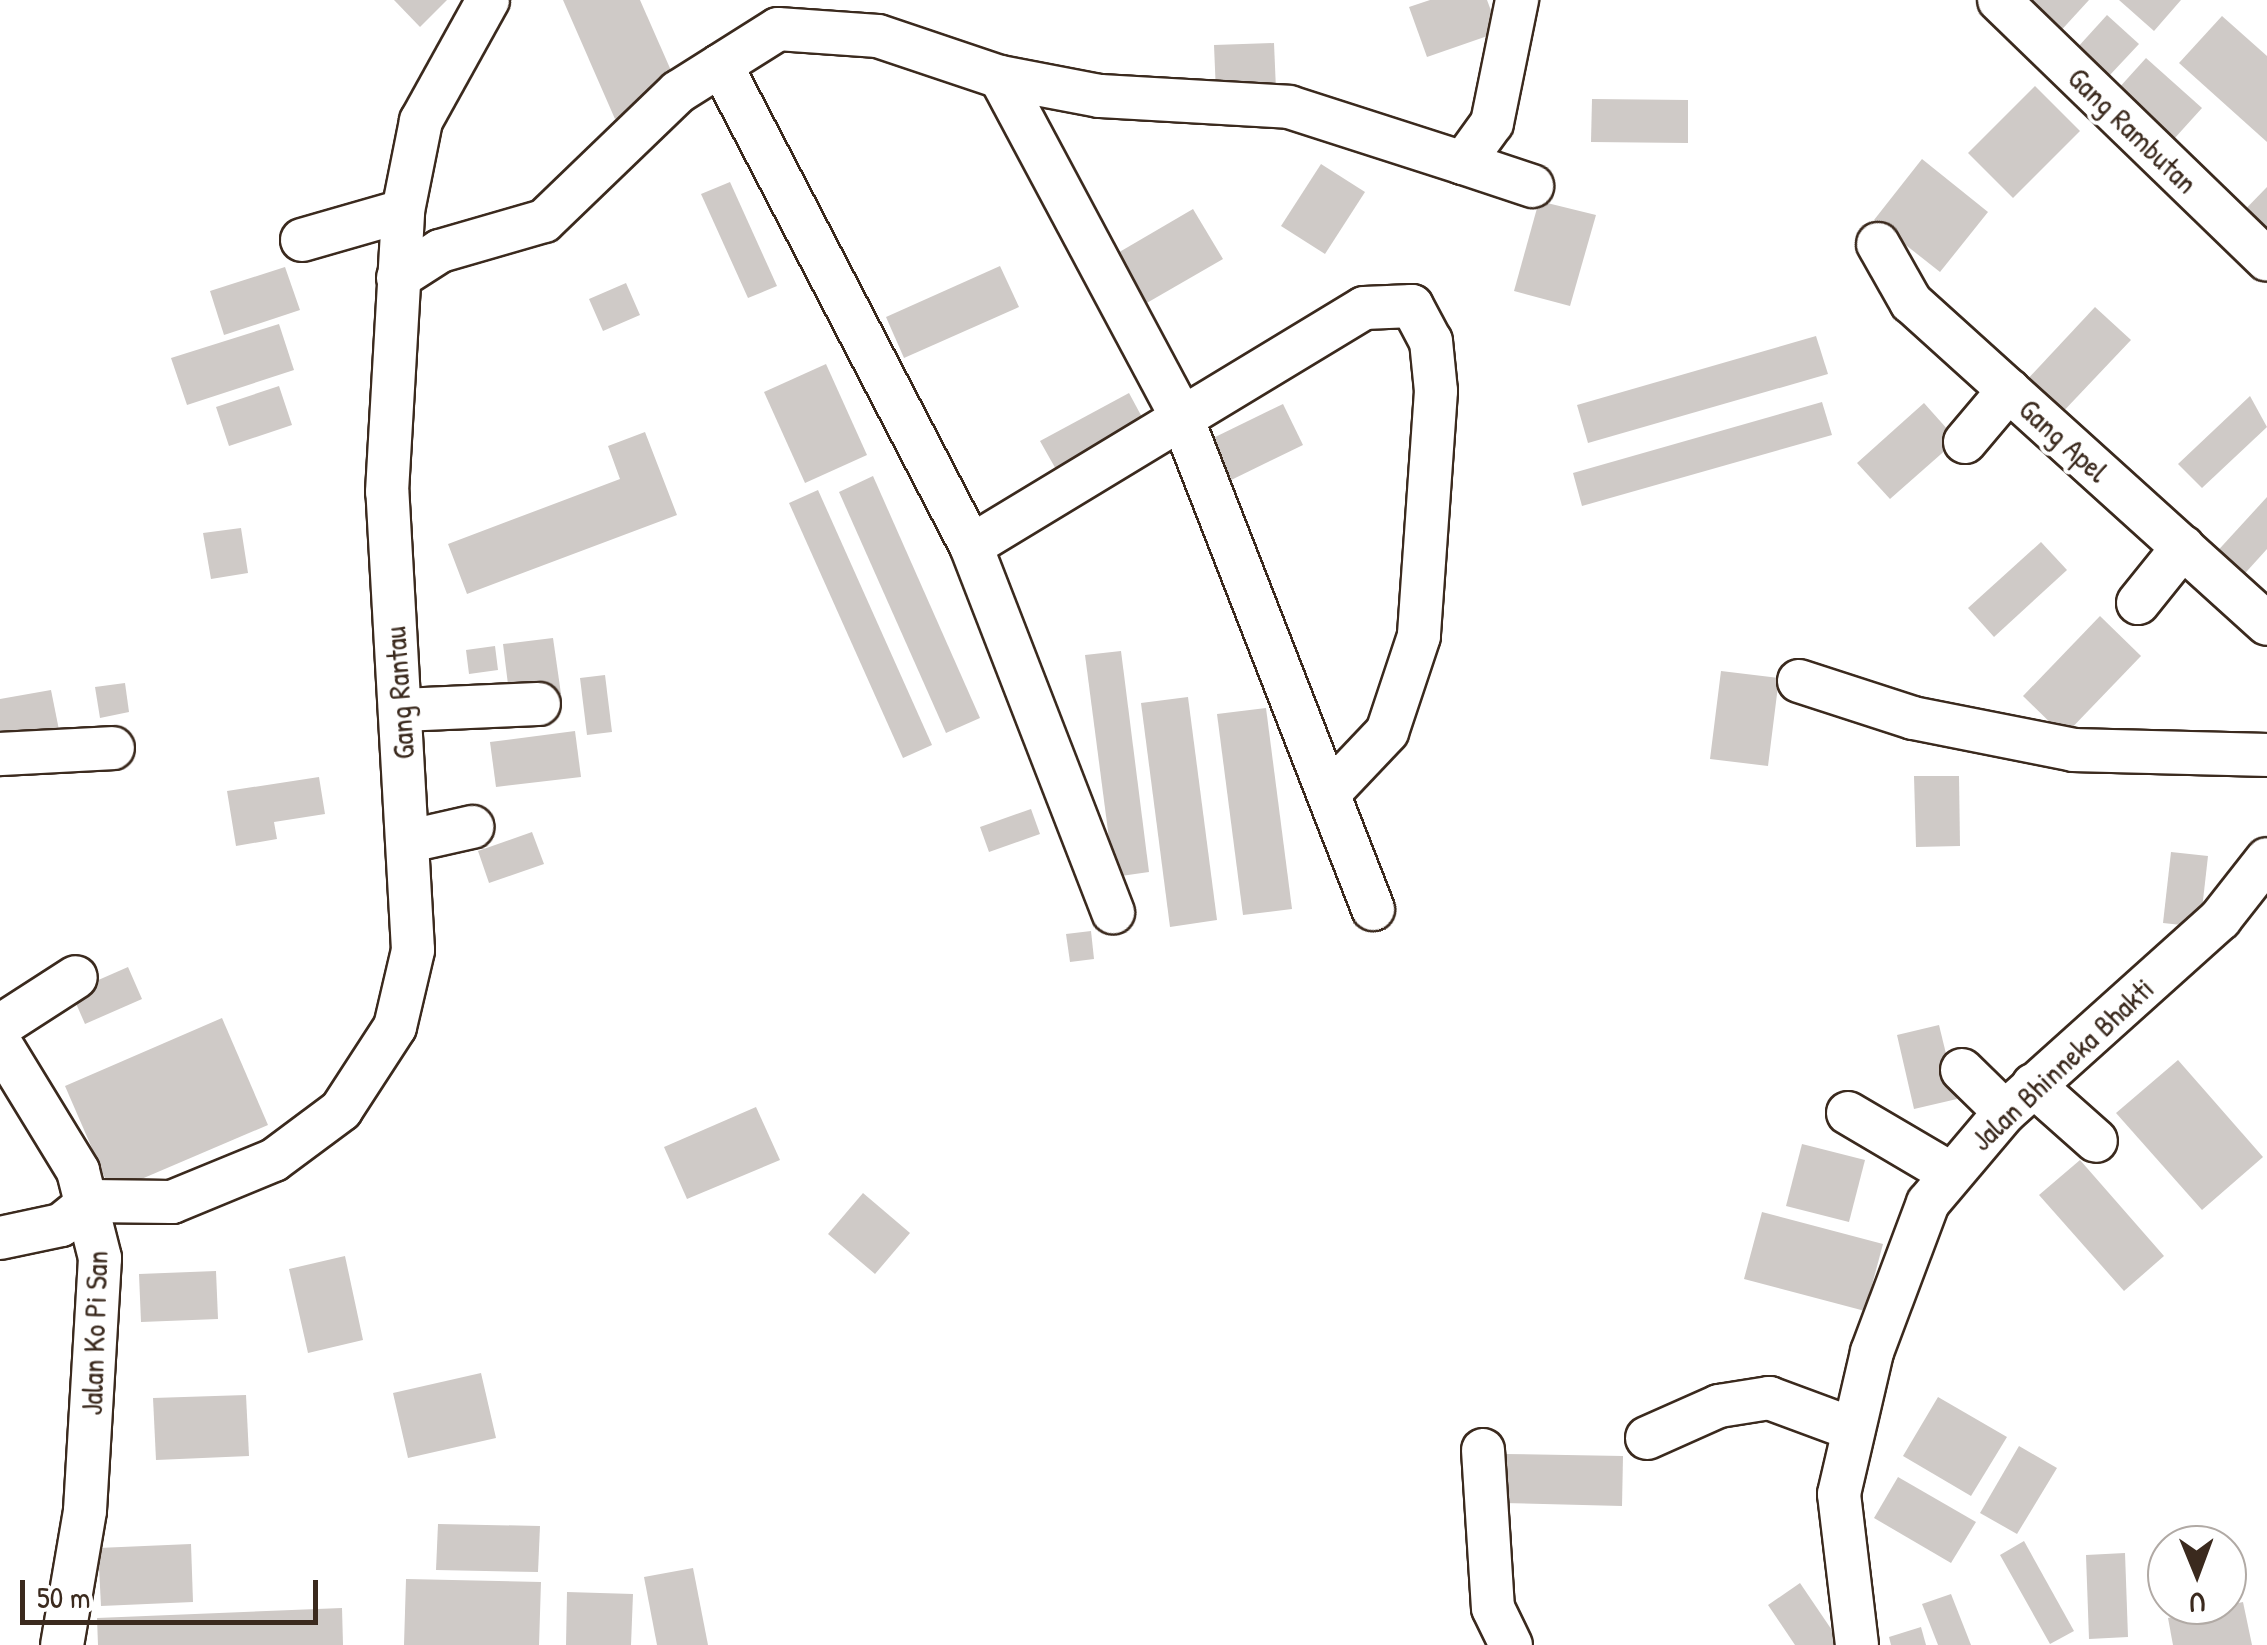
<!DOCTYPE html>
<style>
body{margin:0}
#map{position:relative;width:2267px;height:1645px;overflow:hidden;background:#fff;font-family:"Patrick Hand",sans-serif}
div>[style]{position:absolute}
.building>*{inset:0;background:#cfcac7}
.roads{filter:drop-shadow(2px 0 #3b2a1e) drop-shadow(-2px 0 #3b2a1e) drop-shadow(0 2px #3b2a1e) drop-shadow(0 -2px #3b2a1e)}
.minor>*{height:42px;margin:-21px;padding:0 21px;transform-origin:21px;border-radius:21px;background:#fff}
span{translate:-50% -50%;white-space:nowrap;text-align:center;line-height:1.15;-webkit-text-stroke:8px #fff;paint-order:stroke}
.street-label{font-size:30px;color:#3b2a1e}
.north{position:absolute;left:2147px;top:1525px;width:100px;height:100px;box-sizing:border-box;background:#fff;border:2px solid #b1aaa5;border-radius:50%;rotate:179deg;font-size:28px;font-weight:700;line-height:40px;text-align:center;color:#3b2a1e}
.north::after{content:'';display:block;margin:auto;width:35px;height:45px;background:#3b2a1e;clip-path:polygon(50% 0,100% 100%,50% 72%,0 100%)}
.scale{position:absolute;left:20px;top:1580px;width:298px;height:45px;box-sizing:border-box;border:5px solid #3b2a1e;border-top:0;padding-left:12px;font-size:30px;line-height:35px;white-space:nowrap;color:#3b2a1e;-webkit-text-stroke:8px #fff;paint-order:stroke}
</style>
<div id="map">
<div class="building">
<div style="clip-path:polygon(394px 0,447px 0,420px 27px)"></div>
<div style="clip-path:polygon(563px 0,640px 0,680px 91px,615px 119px)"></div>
<div style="clip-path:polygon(1430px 0,1487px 0,1499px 32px,1427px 57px,1409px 7px)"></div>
<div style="clip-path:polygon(2022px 0,2089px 0,2056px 36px)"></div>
<div style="clip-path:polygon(2119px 0,2181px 0,2154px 31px)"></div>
<div style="clip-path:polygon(2107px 15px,2139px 44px,2109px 76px,2077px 48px)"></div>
<div style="clip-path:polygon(2222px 16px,2267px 56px,2267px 142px,2179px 63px)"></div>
<div style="clip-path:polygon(1274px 43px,1276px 90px,1216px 93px,1214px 45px)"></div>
<div style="clip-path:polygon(2146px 58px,2202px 108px,2164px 150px,2108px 100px)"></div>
<div style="clip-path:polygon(2035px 86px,2080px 131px,2013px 198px,1968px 153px)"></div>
<div style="clip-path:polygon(1592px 99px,1688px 100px,1688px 143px,1591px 142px)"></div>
<div style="clip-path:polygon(1922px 159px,1988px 212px,1940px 272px,1874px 220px)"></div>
<div style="clip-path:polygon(1321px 164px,1365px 192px,1325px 254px,1281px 226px)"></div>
<div style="clip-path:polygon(730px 182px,777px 286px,748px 298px,701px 194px)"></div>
<div style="clip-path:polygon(2267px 187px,2267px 256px,2232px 223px)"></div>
<div style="clip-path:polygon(1539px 201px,1596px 215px,1570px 306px,1514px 291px)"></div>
<div style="clip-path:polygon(1193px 209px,1223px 259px,1145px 304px,1116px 254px)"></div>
<div style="clip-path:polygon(1000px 266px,1019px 307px,904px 358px,886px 317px)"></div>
<div style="clip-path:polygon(285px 267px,300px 310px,224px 335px,210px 291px)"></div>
<div style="clip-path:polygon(626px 283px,640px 315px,603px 331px,589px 299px)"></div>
<div style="clip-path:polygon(2095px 307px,2131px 340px,2058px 417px,2023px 384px)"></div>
<div style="clip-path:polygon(279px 324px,294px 370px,187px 405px,171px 358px)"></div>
<div style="clip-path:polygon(1816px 336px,1828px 374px,1588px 443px,1577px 405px)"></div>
<div style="clip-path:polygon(826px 364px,867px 455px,805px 483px,764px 392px)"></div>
<div style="clip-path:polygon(279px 386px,292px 425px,229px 446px,216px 407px)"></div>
<div style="clip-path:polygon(1129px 393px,1150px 432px,1062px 480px,1040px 441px)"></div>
<div style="clip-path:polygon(2250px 396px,2267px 427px,2202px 488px,2178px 464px)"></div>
<div style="clip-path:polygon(1822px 402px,1832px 435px,1582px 506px,1573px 473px)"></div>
<div style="clip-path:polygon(1924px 403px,1957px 440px,1890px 499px,1857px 463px)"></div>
<div style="clip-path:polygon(1283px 404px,1303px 445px,1225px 483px,1205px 442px)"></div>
<div style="clip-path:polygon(645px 432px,677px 515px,467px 594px,448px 544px,620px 479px,608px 446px)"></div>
<div style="clip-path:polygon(873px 476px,980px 718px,946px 733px,839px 492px)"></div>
<div style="clip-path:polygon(818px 490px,932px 745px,903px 758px,789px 503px)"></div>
<div style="clip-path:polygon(2267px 497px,2267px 549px,2238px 581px,2212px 557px)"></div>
<div style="clip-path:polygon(241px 528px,248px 573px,211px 579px,203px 533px)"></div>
<div style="clip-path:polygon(2041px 542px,2067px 570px,1994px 637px,1968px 608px)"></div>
<div style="clip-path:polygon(2100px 616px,2141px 656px,2064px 736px,2023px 696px)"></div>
<div style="clip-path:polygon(553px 638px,561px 694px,510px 701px,503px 644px)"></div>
<div style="clip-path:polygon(495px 646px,498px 670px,469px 674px,466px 650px)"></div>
<div style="clip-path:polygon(1121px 651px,1149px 872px,1114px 877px,1085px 655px)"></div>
<div style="clip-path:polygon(1721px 671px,1779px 678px,1768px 766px,1710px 759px)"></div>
<div style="clip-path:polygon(605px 675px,612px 732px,587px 735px,580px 678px)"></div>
<div style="clip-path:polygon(125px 683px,129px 712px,100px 718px,95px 687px)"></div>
<div style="clip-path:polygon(51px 690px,60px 735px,0 747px,0 699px)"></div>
<div style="clip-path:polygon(1188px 697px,1217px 920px,1170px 927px,1141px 703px)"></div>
<div style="clip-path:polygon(1266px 708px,1292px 909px,1243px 915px,1217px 714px)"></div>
<div style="clip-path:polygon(575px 731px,581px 777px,496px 787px,490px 742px)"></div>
<div style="clip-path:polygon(1914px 776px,1959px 776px,1960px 846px,1916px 847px)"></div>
<div style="clip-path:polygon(319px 777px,325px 814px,274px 822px,277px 839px,236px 846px,227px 791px)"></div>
<div style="clip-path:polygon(1031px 809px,1040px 834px,989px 852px,980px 827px)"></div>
<div style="clip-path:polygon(532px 832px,544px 864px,489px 883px,478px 851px)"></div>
<div style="clip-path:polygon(2171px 852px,2208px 856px,2200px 927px,2163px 923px)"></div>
<div style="clip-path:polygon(1091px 931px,1094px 959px,1070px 962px,1066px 934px)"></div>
<div style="clip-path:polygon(128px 967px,142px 999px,85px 1024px,71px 992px)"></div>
<div style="clip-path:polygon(222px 1018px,268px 1125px,111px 1192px,65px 1086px)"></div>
<div style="clip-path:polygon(1939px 1025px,1957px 1099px,1914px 1109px,1897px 1035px)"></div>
<div style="clip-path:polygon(2178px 1060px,2263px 1157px,2202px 1210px,2116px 1113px)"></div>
<div style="clip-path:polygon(756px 1107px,780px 1160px,687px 1199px,664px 1147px)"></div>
<div style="clip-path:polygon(1802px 1144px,1865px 1160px,1849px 1222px,1786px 1206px)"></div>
<div style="clip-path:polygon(2080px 1160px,2164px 1256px,2124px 1291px,2039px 1195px)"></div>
<div style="clip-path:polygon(863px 1193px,910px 1233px,875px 1274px,828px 1234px)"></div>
<div style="clip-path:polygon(1762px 1212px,1883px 1244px,1865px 1311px,1744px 1279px)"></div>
<div style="clip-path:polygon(345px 1256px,363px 1340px,308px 1353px,289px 1269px)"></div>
<div style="clip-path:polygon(216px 1271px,218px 1319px,141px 1322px,139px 1274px)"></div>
<div style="clip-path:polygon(481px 1373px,496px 1438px,408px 1458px,393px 1393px)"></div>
<div style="clip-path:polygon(246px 1395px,249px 1456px,156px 1460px,153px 1398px)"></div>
<div style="clip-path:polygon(1938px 1397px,2007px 1437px,1971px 1496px,1903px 1456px)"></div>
<div style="clip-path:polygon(2019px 1446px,2057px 1468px,2017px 1534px,1980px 1513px)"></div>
<div style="clip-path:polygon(1504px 1454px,1623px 1456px,1622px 1506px,1503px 1503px)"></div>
<div style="clip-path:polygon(1898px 1477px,1976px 1522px,1951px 1563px,1874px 1518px)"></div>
<div style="clip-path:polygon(438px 1524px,540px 1526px,538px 1572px,436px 1570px)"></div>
<div style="clip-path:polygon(2024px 1541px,2074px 1631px,2050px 1644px,2000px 1555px)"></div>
<div style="clip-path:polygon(191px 1544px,193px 1602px,101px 1606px,98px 1548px)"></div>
<div style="clip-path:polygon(2125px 1553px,2128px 1637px,2089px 1639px,2086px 1555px)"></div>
<div style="clip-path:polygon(693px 1568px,708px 1645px,657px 1645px,644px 1577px)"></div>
<div style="clip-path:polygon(406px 1579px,541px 1582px,539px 1645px,404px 1645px)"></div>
<div style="clip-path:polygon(1800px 1583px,1842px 1645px,1795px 1645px,1768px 1605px)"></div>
<div style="clip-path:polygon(567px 1592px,633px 1594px,631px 1645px,566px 1645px)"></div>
<div style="clip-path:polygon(1951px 1594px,1971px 1645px,1938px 1645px,1922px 1604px)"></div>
<div style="clip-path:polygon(2243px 1602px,2252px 1645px,2173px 1645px,2168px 1618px)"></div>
<div style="clip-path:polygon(342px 1608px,343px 1645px,98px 1645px,97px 1618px)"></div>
<div style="clip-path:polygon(1921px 1627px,1926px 1645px,1891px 1645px,1889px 1637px)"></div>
</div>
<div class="roads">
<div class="minor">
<div style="left:1999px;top:0;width:373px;rotate:44.1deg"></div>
<div style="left:721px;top:65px;width:542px;rotate:62.54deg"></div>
<div style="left:971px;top:546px;width:393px;rotate:68.8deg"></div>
<div style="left:1000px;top:77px;width:387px;rotate:61.9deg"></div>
<div style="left:1182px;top:418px;width:527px;rotate:68.74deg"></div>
<div style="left:1463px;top:163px;width:73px;rotate:18.4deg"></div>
<div style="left:302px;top:240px;width:105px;rotate:-16deg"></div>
<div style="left:1878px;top:244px;width:67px;rotate:60.4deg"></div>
<div style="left:1911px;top:302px;width:480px;rotate:42.1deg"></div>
<div style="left:398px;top:278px;width:50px;rotate:-32.7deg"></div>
<div style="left:440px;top:251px;width:108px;rotate:-16.1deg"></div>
<div style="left:544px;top:221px;width:186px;rotate:-43.9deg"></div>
<div style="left:678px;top:92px;width:118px;rotate:-32.2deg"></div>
<div style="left:778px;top:29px;width:100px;rotate:4deg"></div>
<div style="left:878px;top:36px;width:129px;rotate:18.6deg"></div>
<div style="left:1000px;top:77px;width:102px;rotate:10.8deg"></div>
<div style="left:1100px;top:96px;width:189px;rotate:3.3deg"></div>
<div style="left:1289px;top:107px;width:183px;rotate:17.8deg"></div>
<div style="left:1463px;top:163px;width:49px;rotate:-54.1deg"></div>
<div style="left:1492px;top:123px;width:126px;rotate:-78.5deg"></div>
<div style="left:1965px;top:442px;width:68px;rotate:-49.8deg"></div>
<div style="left:971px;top:546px;width:459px;rotate:-31.2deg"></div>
<div style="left:1364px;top:308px;width:48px;rotate:-2.4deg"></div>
<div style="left:1412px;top:306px;width:40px;rotate:62deg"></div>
<div style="left:1431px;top:341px;width:50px;rotate:84.3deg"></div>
<div style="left:1436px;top:391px;width:246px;rotate:94deg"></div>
<div style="left:1419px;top:636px;width:101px;rotate:108.4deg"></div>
<div style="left:1387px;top:732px;width:83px;rotate:133.5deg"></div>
<div style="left:2138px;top:603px;width:72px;rotate:-51.2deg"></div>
<div style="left:1799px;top:681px;width:120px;rotate:18deg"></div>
<div style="left:1913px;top:718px;width:164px;rotate:11.2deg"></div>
<div style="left:2074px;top:750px;width:193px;rotate:1.5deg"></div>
<div style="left:400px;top:710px;width:139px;rotate:-2.5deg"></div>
<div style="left:0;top:754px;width:113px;rotate:-3deg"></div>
<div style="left:410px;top:841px;width:64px;rotate:-12.7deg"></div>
<div style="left:0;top:1026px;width:90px;rotate:-32.8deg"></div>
<div style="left:0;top:1043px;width:150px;rotate:58.6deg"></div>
<div style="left:78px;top:1171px;width:90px;rotate:75.8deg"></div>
<div style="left:100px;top:1258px;width:253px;rotate:93.4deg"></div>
<div style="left:85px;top:1511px;width:136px;rotate:99.7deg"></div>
<div style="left:1962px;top:1070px;width:60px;rotate:44.3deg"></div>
<div style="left:2033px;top:1085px;width:84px;rotate:41.6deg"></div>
<div style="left:1848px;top:1113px;width:118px;rotate:30.5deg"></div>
<div style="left:0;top:1238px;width:62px;rotate:-12deg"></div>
<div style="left:61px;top:1225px;width:38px;rotate:-39deg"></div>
<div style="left:91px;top:1201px;width:81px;rotate:0.7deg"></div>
<div style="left:172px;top:1202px;width:110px;rotate:-22.4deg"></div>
<div style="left:274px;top:1160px;width:84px;rotate:-36.7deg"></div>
<div style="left:341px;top:1110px;width:99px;rotate:-57deg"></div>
<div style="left:395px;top:1027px;width:79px;rotate:-76.8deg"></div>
<div style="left:413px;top:950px;width:459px;rotate:-93.2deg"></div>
<div style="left:387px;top:492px;width:281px;rotate:-86.7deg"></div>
<div style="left:403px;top:211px;width:92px;rotate:-78.7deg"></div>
<div style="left:421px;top:121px;width:138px;rotate:-61deg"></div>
<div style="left:1647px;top:1438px;width:79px;rotate:-24deg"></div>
<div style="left:1719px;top:1406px;width:51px;rotate:-9.1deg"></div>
<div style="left:1769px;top:1398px;width:90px;rotate:20.3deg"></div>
<div style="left:1483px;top:1450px;width:158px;rotate:86.4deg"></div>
<div style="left:1493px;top:1608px;width:41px;rotate:64.1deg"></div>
<div style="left:1857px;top:1645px;width:152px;rotate:-96.8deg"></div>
<div style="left:1839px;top:1494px;width:146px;rotate:-76.9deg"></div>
<div style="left:1872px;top:1352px;width:159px;rotate:-69.4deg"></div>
<div style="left:1928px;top:1203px;width:119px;rotate:-49.8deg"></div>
<div style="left:2005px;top:1112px;width:289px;rotate:-41.9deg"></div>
<div style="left:2220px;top:919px;width:76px;rotate:-51.9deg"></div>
</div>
</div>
<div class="street-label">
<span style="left:2133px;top:130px;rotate:44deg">Gang Rambutan</span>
<span style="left:2064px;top:440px;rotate:42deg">Gang Apel</span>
<span style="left:399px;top:693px;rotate:-94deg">Gang Rantau</span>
<span style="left:2062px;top:1064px;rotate:-43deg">Jalan Bhinneka Bhakti</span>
<span style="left:94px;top:1333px;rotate:-88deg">Jalan Ko Pi San</span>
</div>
<div class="north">U</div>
<div class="scale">50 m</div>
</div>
